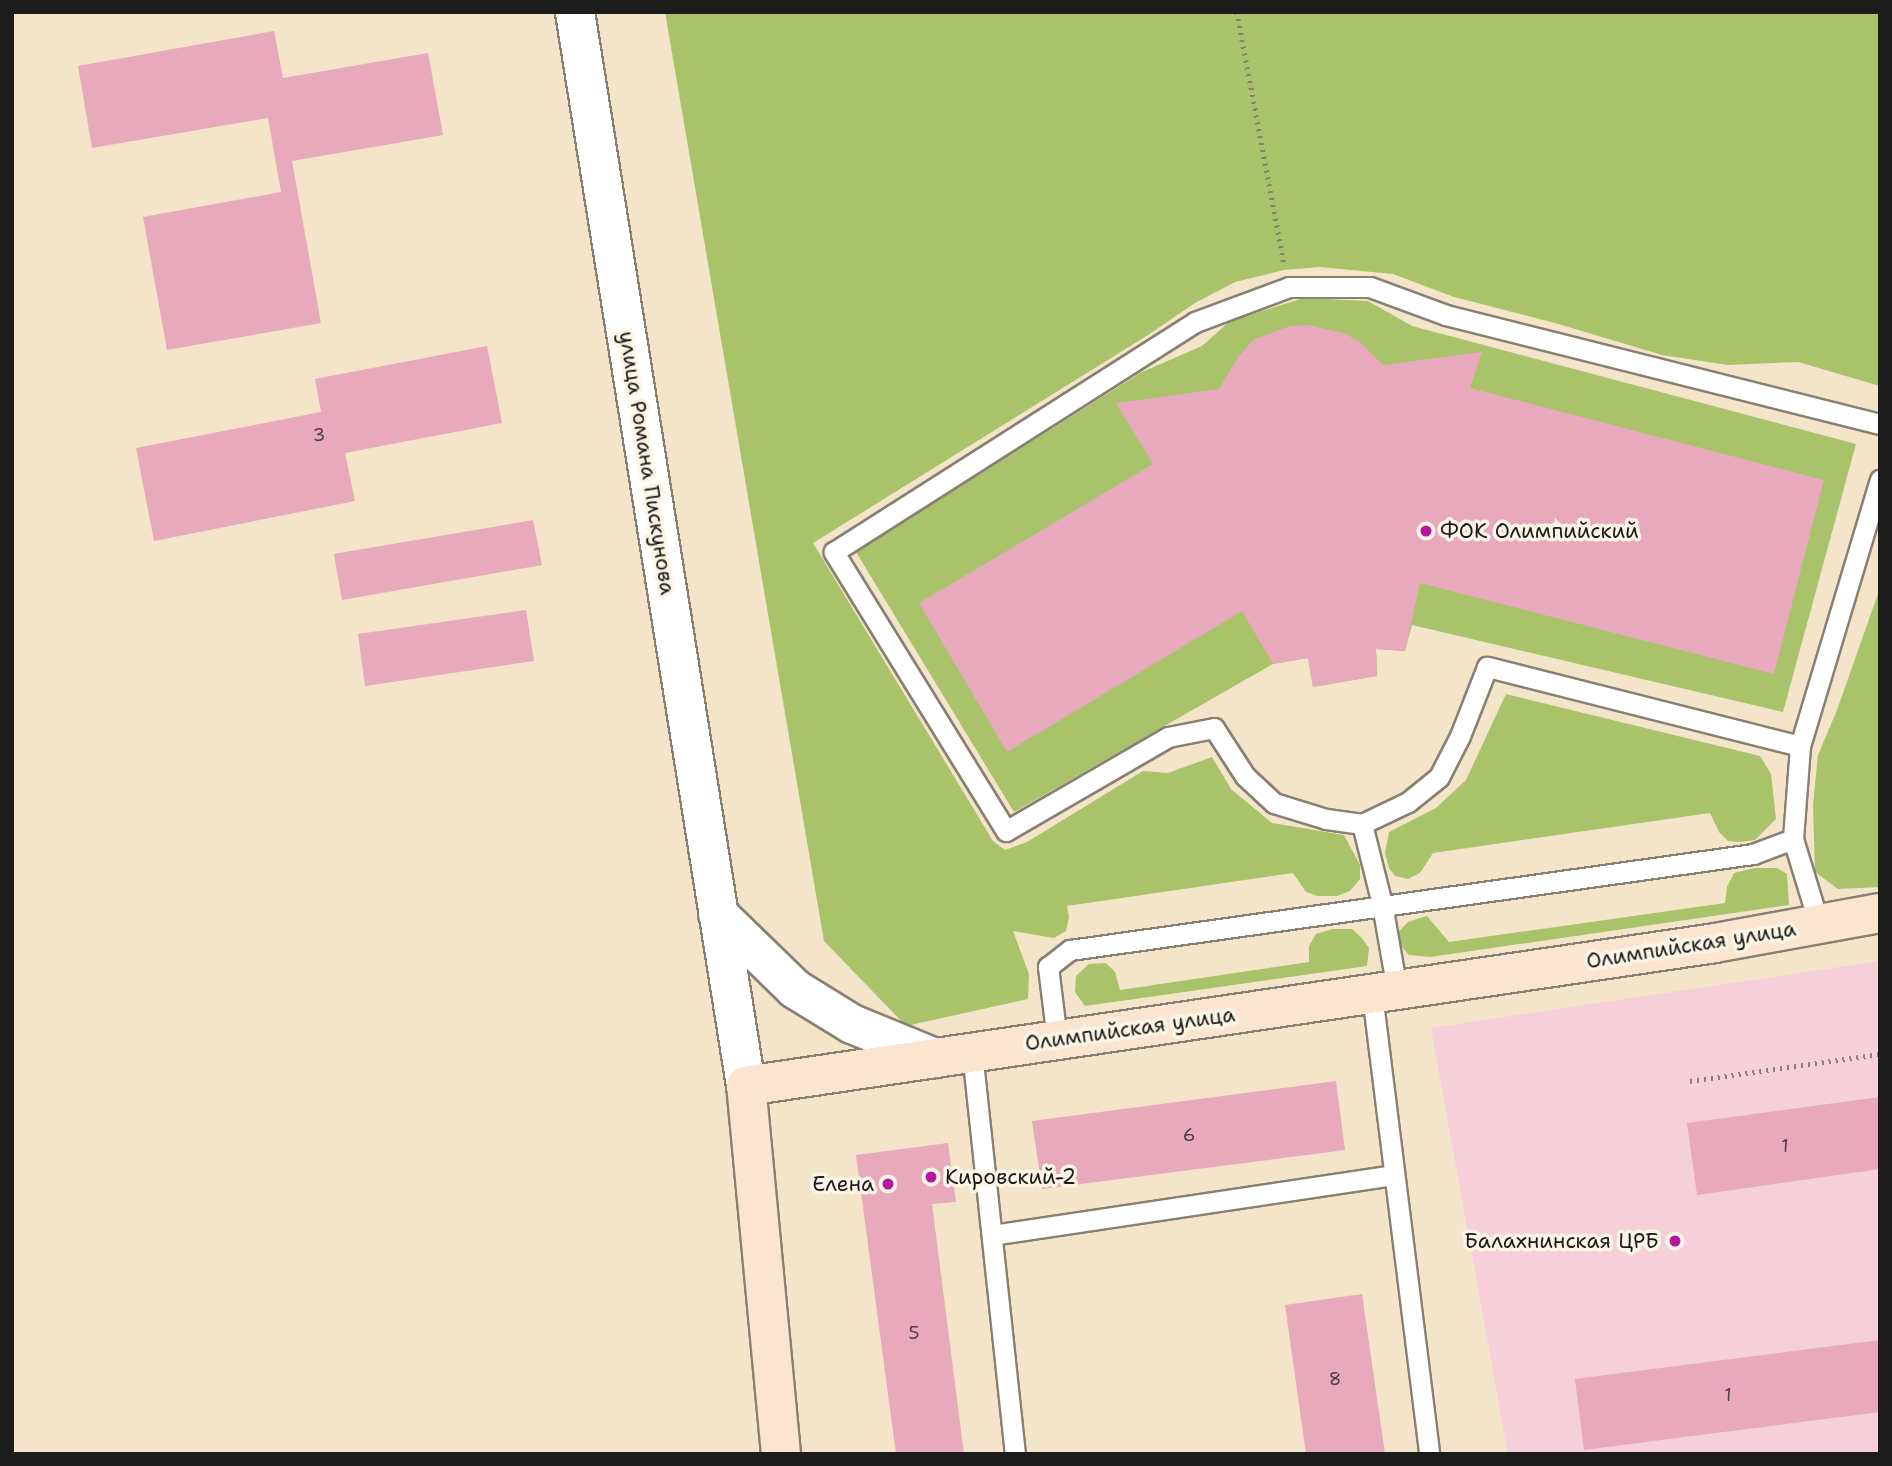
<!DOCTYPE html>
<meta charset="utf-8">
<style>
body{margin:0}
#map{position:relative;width:1892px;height:1466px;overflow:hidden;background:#f4e4c9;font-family:"Shantell Sans",sans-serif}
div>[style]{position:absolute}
.built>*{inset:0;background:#f5cfda}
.green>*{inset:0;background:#a8c369}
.building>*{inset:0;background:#e7a9bb}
.path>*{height:4.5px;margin-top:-2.25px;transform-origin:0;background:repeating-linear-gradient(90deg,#888072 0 2px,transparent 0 7px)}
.roads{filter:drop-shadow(2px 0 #888072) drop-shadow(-2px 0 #888072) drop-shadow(0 2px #888072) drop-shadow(0 -2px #888072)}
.lane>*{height:19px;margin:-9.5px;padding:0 9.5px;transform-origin:9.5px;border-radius:9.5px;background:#fff}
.street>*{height:38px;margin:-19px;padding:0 19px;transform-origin:19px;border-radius:19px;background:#fff}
.secondary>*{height:38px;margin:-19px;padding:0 19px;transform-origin:19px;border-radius:19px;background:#fce5d0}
.dots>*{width:19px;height:19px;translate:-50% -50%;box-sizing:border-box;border:4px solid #fcf5e5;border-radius:50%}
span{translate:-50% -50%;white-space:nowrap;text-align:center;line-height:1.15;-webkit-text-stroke:7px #fcf5e5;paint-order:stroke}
.number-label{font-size:18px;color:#4f3f44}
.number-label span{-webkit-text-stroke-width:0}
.street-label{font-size:21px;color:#1c1c1c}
.poi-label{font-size:21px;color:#1c1c1c}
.left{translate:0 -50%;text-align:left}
.right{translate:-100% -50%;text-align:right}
.frame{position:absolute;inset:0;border:14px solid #1c1c1c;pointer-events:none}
</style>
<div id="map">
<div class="built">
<div style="clip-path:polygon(1880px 961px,1880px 1454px,1508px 1454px,1431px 1028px)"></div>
</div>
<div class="green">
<div style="clip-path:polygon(665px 12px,1880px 12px,1880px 386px,1798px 362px,1728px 365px,1662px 355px,1555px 323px,1454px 297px,1393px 274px,1320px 267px,1284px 270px,1235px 282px,1195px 303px,1148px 335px,813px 543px,993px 841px,1005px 850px,1027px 842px,1143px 771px,1168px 773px,1212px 757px,1231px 789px,1272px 823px,1344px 835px,1360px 865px,1360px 879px,1350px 891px,1337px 896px,1318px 896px,1306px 892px,1293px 873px,1067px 906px,1069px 917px,1066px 931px,1054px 938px,1013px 931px,1029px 974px,1028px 999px,906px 1026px,824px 941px)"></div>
<div style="clip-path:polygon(1304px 298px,1368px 301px,1412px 326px,1856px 444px,1783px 712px,1412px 625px,1405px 651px,1376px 649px,1377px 676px,1313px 687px,1308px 658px,1273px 664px,1014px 812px,856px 552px,1142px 372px,1202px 346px,1230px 321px)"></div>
<div style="clip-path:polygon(1880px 588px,1880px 887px,1838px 889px,1815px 872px,1813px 805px,1818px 755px,1837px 710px)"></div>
<div style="clip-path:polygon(1506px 694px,1760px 756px,1771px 774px,1776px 819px,1755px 840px,1740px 842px,1728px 841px,1719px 832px,1710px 813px,1433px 853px,1420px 873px,1408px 879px,1395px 876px,1389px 868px,1385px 853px,1389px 832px,1436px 808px,1466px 780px)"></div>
<div style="clip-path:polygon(1755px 868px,1777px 868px,1787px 874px,1789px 905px,1430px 957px,1409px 955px,1402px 947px,1398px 932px,1408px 922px,1427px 916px,1449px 942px,1725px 903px,1727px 887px,1734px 873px)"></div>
<div style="clip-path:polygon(1333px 929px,1352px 929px,1362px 938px,1369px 948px,1367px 966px,1085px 1006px,1075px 992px,1076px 976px,1089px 964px,1106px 963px,1115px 972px,1120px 990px,1309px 962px,1309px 946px,1316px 934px)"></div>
</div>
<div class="building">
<div style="clip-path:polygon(274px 31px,283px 78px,428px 53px,443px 135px,292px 161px,321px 323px,167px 350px,143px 217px,281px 192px,268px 118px,92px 148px,78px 66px)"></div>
<div style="clip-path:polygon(1308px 325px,1343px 333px,1359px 341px,1383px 365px,1482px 352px,1470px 388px,1824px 480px,1774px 674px,1420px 583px,1405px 651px,1376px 649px,1377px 676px,1313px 687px,1308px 658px,1273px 664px,1242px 611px,1007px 752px,919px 603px,1153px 464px,1116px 403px,1219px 389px,1238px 357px,1253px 340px,1290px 326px)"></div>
<div style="clip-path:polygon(487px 346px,502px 423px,345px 453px,355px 501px,154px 541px,136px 448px,321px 412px,315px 379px)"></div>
<div style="clip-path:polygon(533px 520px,542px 565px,342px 600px,334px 554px)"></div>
<div style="clip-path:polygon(526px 610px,534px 661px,365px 686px,358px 634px)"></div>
<div style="clip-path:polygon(1336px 1081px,1345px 1150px,1042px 1189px,1032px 1121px)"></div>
<div style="clip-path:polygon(1880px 1097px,1880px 1169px,1697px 1195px,1687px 1123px)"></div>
<div style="clip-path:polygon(948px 1143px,956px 1202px,932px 1204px,964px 1454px,896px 1454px,856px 1155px)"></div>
<div style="clip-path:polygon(1362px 1294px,1385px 1454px,1306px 1454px,1285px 1305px)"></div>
<div style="clip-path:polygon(1880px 1340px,1880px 1412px,1584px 1450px,1575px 1379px)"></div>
</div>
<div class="path">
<div style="left:1237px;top:12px;width:254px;rotate:79.4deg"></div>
<div style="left:1690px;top:1081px;width:192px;rotate:-8.1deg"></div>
</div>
<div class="roads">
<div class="lane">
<div style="left:1800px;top:746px;width:323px;rotate:-165.8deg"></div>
<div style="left:1487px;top:667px;width:74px;rotate:111.4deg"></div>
<div style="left:1460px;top:736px;width:46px;rotate:117.1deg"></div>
<div style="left:1439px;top:777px;width:40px;rotate:141deg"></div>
<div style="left:1408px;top:802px;width:51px;rotate:154.4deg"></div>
<div style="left:1362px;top:824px;width:36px;rotate:-172deg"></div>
<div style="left:1326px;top:819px;width:54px;rotate:-162.9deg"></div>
<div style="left:1274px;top:803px;width:40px;rotate:-137deg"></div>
<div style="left:1245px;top:776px;width:57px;rotate:-122.9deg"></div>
<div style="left:1214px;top:728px;width:47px;rotate:168.9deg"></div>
<div style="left:1168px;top:737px;width:187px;rotate:149.9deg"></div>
<div style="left:1006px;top:831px;width:328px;rotate:-121.7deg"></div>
<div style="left:834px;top:552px;width:428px;rotate:-32.5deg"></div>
<div style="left:1195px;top:322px;width:100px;rotate:-20.4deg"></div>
<div style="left:1289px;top:287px;width:81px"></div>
<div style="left:1370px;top:287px;width:81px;rotate:20.2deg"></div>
<div style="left:1446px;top:315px;width:447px;rotate:14.1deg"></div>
<div style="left:1362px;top:824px;width:82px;rotate:76deg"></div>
<div style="left:1382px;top:904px;width:87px;rotate:80.1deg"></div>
<div style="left:1793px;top:839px;width:93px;rotate:-85.7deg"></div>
<div style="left:1800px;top:746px;width:278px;rotate:-73.3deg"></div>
<div style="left:1372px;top:994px;width:464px;rotate:82.9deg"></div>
<div style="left:1057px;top:1040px;width:74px;rotate:-97deg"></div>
<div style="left:1048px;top:967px;width:28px;rotate:-38deg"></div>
<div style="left:1070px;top:950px;width:690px;rotate:-8deg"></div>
<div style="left:1753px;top:854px;width:43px;rotate:-20.6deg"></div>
<div style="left:1793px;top:839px;width:89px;rotate:73deg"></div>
<div style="left:972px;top:1052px;width:404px;rotate:83.9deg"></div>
<div style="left:992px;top:1235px;width:406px;rotate:-8.5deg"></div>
</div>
<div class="street">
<div style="left:575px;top:12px;width:1088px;rotate:80.95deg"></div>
<div style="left:718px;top:914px;width:107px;rotate:44.2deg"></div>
<div style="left:795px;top:989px;width:67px;rotate:31.6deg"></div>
<div style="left:852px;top:1024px;width:90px;rotate:22.3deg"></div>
</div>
<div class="secondary">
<div style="left:781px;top:1454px;width:370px;rotate:-95.4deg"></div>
<div style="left:746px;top:1086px;width:979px;rotate:-8.39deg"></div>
<div style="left:1715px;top:943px;width:168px;rotate:-10.3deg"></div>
</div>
</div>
<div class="dots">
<div style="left:1426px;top:531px;background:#b5179e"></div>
<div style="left:931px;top:1177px;background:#b5179e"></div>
<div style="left:888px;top:1184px;background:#b5179e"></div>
<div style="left:1675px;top:1241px;background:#b5179e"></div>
</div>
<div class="number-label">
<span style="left:319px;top:435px">3</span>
<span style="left:1189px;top:1135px">6</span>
<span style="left:1785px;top:1146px">1</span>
<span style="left:914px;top:1333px">5</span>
<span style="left:1335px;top:1379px">8</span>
<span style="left:1728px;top:1395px">1</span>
</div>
<div class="street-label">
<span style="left:647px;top:463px;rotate:81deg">улица Романа Пискунова</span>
<span style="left:1691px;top:945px;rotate:-9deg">Олимпийская улица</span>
<span style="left:1130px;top:1029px;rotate:-8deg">Олимпийская улица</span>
</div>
<div class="poi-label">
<span class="left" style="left:1440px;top:531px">ФОК Олимпийский</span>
<span class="left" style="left:945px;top:1177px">Кировский-2</span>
<span class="right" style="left:874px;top:1184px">Елена</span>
<span class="right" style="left:1659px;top:1241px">Балахнинская ЦРБ</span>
</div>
<div class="frame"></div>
</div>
